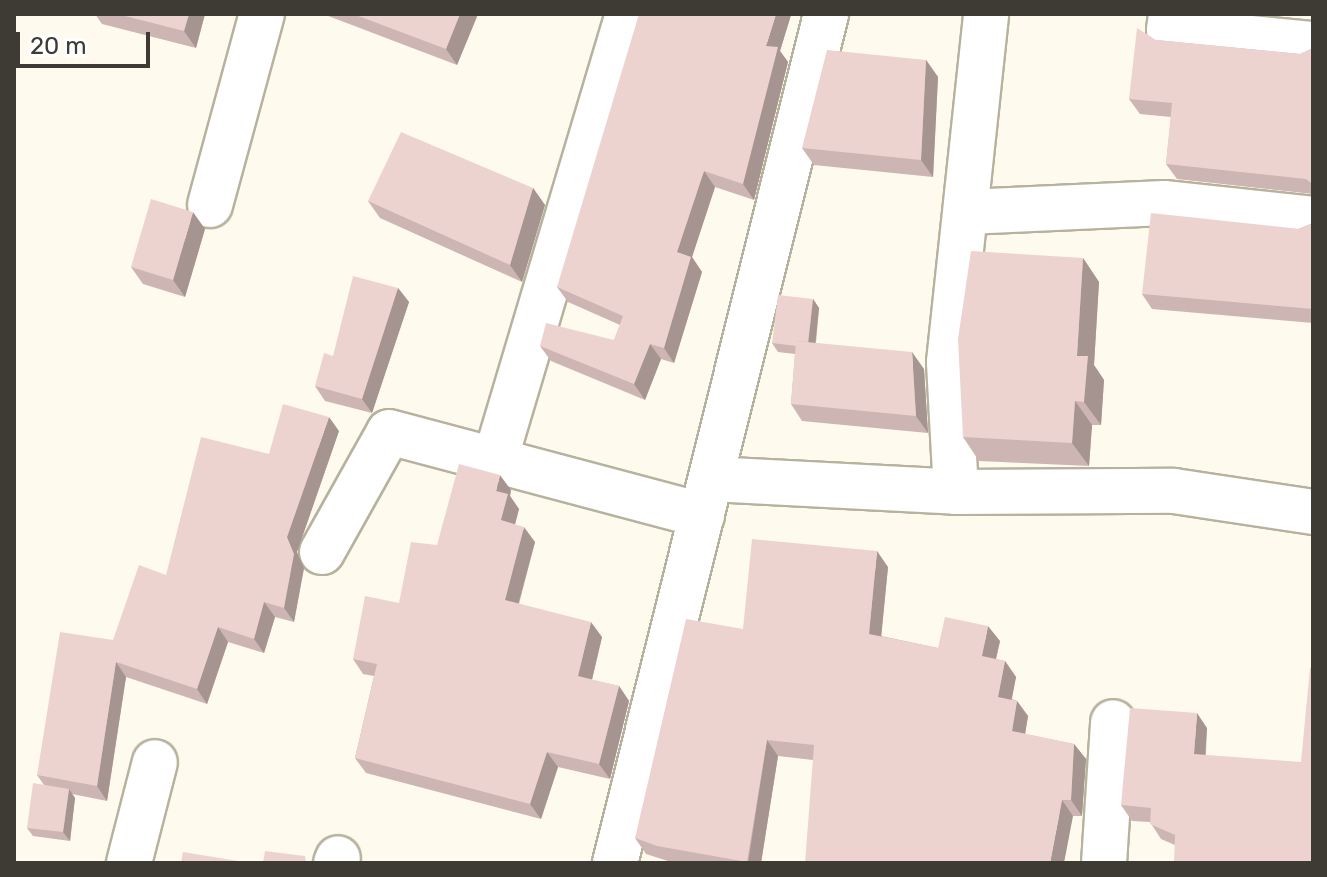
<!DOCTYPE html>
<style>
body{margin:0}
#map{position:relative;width:1327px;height:877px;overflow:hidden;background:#fefbee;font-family:Rubik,sans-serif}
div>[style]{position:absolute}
.roads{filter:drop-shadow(2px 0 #b7b29d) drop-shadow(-2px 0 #b7b29d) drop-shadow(0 2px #b7b29d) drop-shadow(0 -2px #b7b29d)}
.minor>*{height:44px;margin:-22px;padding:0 22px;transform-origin:22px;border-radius:22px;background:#fff}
.wall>*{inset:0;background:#ccb5b2}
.shaded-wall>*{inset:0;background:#a69491}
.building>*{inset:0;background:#edd3cf}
span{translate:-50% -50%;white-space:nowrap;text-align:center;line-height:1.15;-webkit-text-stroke:8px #fff;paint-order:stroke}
.frame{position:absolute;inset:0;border:16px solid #3d3b33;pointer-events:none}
.scale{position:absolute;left:16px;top:32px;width:134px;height:36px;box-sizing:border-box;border:4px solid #3d3b33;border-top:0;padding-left:10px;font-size:24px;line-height:28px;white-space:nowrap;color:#3d3b33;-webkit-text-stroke:6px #fff;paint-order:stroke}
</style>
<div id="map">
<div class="roads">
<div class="minor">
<div style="left:1171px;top:14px;width:16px;rotate:97deg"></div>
<div style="left:1169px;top:30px;width:145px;rotate:5.6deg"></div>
<div style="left:210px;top:205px;width:198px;rotate:-74.8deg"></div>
<div style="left:967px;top:212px;width:197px;rotate:-2.6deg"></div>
<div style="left:1164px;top:203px;width:150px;rotate:6.1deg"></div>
<div style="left:495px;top:460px;width:465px;rotate:-73.4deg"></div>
<div style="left:711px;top:479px;width:245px;rotate:3deg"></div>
<div style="left:956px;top:492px;width:218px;rotate:-0.3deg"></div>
<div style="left:1174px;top:491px;width:141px;rotate:8.6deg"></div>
<div style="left:956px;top:492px;width:130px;rotate:-93.1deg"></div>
<div style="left:949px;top:362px;width:350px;rotate:-83.9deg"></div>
<div style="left:322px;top:552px;width:137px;rotate:-60.8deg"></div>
<div style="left:389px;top:432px;width:324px;rotate:14.9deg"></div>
<div style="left:129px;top:863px;width:104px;rotate:-75.6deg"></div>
<div style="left:336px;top:863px;width:5px;rotate:-68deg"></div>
<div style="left:615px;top:863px;width:875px;rotate:-76.04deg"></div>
<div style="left:1104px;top:863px;width:141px;rotate:-86.3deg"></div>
</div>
</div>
<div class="wall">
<div style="clip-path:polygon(95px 14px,205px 14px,196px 48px,102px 24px)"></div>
<div style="clip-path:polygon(323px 14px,478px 14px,457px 65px)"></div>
<div style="clip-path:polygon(1263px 14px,1284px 14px,1284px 16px)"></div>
<div style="clip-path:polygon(791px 15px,780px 51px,788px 62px,754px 200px,715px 187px,692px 257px,702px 272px,674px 363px,661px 359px,645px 400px,551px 361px,540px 346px,614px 340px,620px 325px,568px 302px,557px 287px)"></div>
<div style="clip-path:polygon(1156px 40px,1300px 54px,1313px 48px,1313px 194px,1177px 179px,1166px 164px,1171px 117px,1140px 114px,1129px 99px)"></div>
<div style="clip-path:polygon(926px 60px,938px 77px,933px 177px,814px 165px,802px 148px)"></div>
<div style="clip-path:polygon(533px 188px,545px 205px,522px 282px,380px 218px,368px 201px)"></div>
<div style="clip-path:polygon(1313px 223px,1313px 323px,1152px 309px,1142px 294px)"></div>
<div style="clip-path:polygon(205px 229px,185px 297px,143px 284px,131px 267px)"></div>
<div style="clip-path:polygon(1083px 258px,1099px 282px,1094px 365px,1104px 380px,1101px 425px,1092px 425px,1089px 466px,979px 461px,963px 437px)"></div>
<div style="clip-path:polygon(398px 288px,409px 302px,372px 413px,325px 401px,315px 386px,333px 356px)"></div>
<div style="clip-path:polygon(813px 299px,819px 308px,816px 343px,924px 369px,928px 433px,802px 421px,791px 404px,795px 354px,778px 352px,772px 343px)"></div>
<div style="clip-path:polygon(339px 431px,297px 552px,304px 568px,294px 622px,275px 617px,264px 653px,228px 642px,207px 704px,126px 677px,107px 801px,72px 794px,75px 798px,70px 841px,33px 836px,27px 828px,44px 785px,37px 775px,113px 640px,166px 575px)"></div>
<div style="clip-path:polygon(511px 490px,510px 496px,519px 509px,515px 524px,535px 542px,519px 604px,602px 637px,592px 680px,619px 686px,629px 701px,610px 779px,558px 767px,541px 819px,366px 773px,355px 758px,374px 676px,363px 674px,353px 659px,399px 603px,437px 545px)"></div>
<div style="clip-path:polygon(888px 567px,881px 636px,938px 648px,1000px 641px,996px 659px,1005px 661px,1016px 677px,1012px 699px,1017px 701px,1028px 716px,1025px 734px,1074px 744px,1086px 759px,1082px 816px,1073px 816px,813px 760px,778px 756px,761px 863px,677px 863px,668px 861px,646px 854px,635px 838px,743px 629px)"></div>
<div style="clip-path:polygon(1207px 728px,1206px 755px,1313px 863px,1175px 845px,1161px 839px,1150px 822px,1132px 821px,1121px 805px)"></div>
</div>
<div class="shaded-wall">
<div style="clip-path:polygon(189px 14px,205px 14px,196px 48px,184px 31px)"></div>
<div style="clip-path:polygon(460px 14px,478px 14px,457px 65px,446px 49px)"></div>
<div style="clip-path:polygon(776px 14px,791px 15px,780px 51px,788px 62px,754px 200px,743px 184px,766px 46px)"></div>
<div style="clip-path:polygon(926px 60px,938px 77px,933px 177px,921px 160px)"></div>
<div style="clip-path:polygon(704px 171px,715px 187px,692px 257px,702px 272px,674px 363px,664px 348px,677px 252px)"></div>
<div style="clip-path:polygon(533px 188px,545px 205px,522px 282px,510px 265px)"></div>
<div style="clip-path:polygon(193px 212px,205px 229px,185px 297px,173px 280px)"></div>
<div style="clip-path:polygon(1083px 258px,1099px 282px,1094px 365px,1104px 380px,1101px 425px,1084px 402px,1077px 356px)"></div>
<div style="clip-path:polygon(398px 288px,409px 302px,372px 413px,362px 399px)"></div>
<div style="clip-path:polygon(813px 299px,819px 308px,814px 356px,808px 347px)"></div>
<div style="clip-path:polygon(650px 344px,661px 359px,645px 400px,634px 384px)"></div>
<div style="clip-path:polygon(912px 352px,924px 369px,928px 433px,916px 416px)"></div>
<div style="clip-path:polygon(1075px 401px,1092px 425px,1089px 466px,1072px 443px)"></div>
<div style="clip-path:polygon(329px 417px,339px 431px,297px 552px,304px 568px,294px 622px,284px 608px,287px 537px)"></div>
<div style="clip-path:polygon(500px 475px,511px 490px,510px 496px,519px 509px,512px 536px,501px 520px,496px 491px)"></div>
<div style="clip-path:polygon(524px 527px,535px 542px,515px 616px,505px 600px)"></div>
<div style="clip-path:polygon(877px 551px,888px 567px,880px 649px,869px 634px)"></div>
<div style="clip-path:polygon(264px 602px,275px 617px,264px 653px,254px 639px)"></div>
<div style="clip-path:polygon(591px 622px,602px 637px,589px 692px,578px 676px)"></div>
<div style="clip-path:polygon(988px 626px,1000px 641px,993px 672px,982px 656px)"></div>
<div style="clip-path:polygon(218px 627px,228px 642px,207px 704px,197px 689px)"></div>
<div style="clip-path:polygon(1005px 661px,1016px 677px,1009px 712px,998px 697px)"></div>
<div style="clip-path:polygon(116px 662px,126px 677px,107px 801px,97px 786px)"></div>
<div style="clip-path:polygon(619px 686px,629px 701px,610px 779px,599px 764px)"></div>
<div style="clip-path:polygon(1017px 701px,1028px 716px,1023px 747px,1012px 731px)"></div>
<div style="clip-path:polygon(1197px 713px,1207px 728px,1204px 770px,1194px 754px)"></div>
<div style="clip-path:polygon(767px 740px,778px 756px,761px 863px,748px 863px)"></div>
<div style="clip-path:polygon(1074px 744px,1086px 759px,1082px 816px,1071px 800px)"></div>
<div style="clip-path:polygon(547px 752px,558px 767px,541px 819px,530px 804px)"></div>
<div style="clip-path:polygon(69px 789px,75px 798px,70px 841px,63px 832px)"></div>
<div style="clip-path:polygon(1062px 800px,1073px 816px,1064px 863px,1050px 863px)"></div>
</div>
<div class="building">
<div style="clip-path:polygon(117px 14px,189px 14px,184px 31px)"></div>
<div style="clip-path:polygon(353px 14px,460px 14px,446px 49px)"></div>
<div style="clip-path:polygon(639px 14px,776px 14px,766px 46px,778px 47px,743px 184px,704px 171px,677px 252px,691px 257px,664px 348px,650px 344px,634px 384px,540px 346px,546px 323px,614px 340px,623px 316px,557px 287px)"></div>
<div style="clip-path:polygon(1137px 28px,1156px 40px,1300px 54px,1313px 48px,1313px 184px,1306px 179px,1166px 164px,1172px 103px,1129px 99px)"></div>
<div style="clip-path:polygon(827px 50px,926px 60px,921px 160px,802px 148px)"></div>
<div style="clip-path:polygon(401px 132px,533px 188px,510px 265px,368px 201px)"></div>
<div style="clip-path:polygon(151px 199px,193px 212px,173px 280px,131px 267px)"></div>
<div style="clip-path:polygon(1151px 213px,1300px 229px,1313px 223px,1313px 309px,1142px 294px)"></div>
<div style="clip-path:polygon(971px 251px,1083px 258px,1077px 356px,1088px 356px,1084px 402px,1075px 401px,1072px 443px,963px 437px,958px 339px)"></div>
<div style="clip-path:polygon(353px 276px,398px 288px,362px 399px,315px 386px,324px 353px,333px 356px)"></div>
<div style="clip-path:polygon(778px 295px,813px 299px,808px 342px,796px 341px,796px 346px,772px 343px)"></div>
<div style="clip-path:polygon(796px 341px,912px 352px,916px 416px,791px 404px)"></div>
<div style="clip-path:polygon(283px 404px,329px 417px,287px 537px,294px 554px,284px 608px,264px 602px,254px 639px,218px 627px,197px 689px,116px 662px,97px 786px,37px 775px,60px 632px,113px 640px,139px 565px,166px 575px,201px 437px,269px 454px)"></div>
<div style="clip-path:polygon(459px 464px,500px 475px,496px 491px,508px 494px,501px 520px,524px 527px,505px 600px,591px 622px,578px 676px,619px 686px,599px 764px,547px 752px,530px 804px,355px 758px,377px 664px,353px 659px,365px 596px,399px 603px,411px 542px,437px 545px)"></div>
<div style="clip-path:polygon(752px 539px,877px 551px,869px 634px,938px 648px,945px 617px,988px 626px,982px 656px,1005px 661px,998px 697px,1017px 701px,1012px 731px,1074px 744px,1071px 800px,1062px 800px,1050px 863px,805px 863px,814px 745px,767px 740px,747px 862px,657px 846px,635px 838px,686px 619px,743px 629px)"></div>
<div style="clip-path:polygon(1310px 668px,1313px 668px,1313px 863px,1174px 863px,1175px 835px,1150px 824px,1151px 808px,1121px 805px,1130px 708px,1197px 713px,1194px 754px,1301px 762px)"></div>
<div style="clip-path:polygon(33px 783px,69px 789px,63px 832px,27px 828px)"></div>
<div style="clip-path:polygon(265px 851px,305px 856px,306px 863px,263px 863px)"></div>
<div style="clip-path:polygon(183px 852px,250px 863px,181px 863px)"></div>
</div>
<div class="frame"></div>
<div class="scale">20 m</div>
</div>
